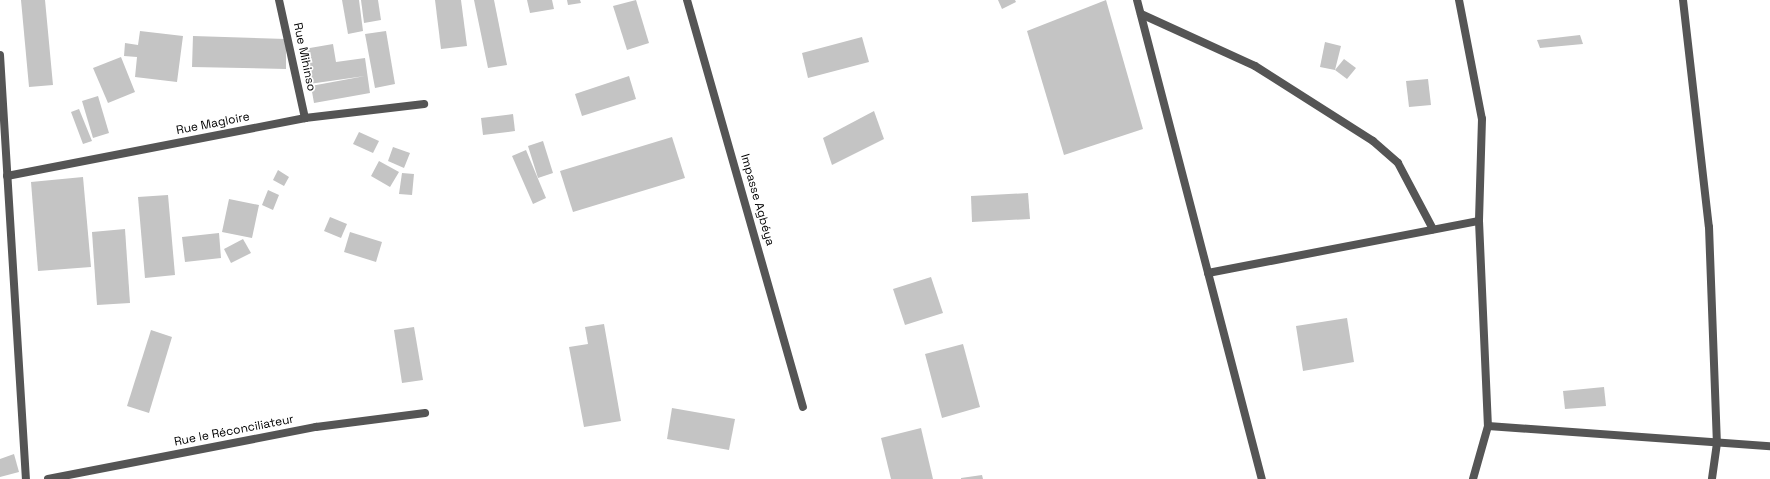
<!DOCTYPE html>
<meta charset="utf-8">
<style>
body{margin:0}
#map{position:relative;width:1770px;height:479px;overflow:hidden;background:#fff;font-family:"Space Grotesk",sans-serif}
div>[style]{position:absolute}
.building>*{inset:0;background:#c4c4c4}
.minor>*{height:8px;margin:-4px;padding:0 4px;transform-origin:4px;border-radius:4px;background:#555}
span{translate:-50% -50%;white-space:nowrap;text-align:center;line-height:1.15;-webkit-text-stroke:3.5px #fff;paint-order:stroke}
.street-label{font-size:12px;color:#000}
</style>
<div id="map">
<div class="building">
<div style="clip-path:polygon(21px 0,45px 0,53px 85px,29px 87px)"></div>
<div style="clip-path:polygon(342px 0,359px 0,363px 31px,348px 34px)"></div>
<div style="clip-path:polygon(361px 0,378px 0,381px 20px,364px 23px)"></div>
<div style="clip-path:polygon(435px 0,461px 0,467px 46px,441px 49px)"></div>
<div style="clip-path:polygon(474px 0,494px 0,507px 65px,488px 68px)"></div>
<div style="clip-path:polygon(527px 0,552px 0,554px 9px,530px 13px)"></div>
<div style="clip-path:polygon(567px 0,580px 0,581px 3px,568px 5px)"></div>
<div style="clip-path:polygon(636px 0,649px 43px,627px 50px,613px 6px)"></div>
<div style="clip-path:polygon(998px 0,1015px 0,1016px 2px,1002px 9px)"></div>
<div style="clip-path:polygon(1106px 0,1143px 129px,1064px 155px,1027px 31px)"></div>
<div style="clip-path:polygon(140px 31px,183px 36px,177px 82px,135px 77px,137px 57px,124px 56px,125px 43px,138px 45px)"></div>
<div style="clip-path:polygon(386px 31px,395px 84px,375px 88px,365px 34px)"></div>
<div style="clip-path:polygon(1580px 35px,1583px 44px,1540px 48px,1537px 40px)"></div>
<div style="clip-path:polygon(193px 36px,286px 39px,286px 69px,192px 67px)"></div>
<div style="clip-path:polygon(862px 37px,869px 62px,808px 78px,802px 53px)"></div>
<div style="clip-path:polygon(1325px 42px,1341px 46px,1335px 70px,1320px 67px)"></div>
<div style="clip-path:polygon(333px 44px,336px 62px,365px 58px,370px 93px,314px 103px,311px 86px,365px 76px,309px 84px,304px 49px)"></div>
<div style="clip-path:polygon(121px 57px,135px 92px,108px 103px,93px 68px)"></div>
<div style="clip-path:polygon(1344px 59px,1356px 68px,1347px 79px,1335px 70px)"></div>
<div style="clip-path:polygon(629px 76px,636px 99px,582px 116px,575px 94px)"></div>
<div style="clip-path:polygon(1428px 79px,1431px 105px,1409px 107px,1406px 81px)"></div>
<div style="clip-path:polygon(98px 96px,109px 133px,93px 138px,82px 101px)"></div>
<div style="clip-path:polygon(79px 109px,92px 141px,83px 144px,71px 112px)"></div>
<div style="clip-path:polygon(874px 111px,884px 139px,832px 165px,823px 138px)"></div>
<div style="clip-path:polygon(513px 114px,515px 131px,483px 135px,481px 118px)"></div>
<div style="clip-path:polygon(359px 132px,379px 141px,373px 153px,353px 144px)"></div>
<div style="clip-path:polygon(672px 137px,685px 178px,573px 212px,560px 171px)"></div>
<div style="clip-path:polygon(543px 141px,553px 173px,538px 178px,528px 146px)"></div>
<div style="clip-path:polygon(393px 147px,410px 153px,404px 168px,388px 161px)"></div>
<div style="clip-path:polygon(526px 150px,546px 198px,533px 204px,512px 156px)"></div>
<div style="clip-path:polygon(379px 161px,399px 172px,390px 187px,371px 176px)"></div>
<div style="clip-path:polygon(278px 170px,289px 177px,284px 186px,273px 180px)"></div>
<div style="clip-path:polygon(402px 173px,414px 174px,412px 195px,399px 194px)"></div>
<div style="clip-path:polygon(83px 177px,91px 267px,38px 271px,31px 182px)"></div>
<div style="clip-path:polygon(268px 190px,279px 195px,273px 210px,262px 205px)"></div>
<div style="clip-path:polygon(1028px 193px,1030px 219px,972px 222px,971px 196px)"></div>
<div style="clip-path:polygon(168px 195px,175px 275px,145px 278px,138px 197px)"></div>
<div style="clip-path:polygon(229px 199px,259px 205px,252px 238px,222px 232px)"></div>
<div style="clip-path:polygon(330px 217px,347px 224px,341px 238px,324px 231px)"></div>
<div style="clip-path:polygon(125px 229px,130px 303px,97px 305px,92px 232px)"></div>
<div style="clip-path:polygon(350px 232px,382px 242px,376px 262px,344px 252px)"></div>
<div style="clip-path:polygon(219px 233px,221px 258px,185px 262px,182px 237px)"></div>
<div style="clip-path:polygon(243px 239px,251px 253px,231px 263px,224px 249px)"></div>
<div style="clip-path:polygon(931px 277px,943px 313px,905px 325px,893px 289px)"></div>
<div style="clip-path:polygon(1347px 318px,1354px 362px,1303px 371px,1296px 326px)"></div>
<div style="clip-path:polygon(604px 324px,621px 421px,584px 427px,569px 347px,588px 344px,585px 327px)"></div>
<div style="clip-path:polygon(414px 327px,423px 380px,402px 383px,394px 330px)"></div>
<div style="clip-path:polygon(151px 330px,172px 337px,149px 413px,127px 406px)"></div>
<div style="clip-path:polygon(963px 344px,980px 407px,942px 418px,925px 354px)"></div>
<div style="clip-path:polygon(1604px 387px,1606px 406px,1565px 409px,1563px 391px)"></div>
<div style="clip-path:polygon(672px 408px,735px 419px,729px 450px,667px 439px)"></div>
<div style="clip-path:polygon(921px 428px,933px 479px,891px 479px,881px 438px)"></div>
<div style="clip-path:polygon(14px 454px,19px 472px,0 477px,0 459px)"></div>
<div style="clip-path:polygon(982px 475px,983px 479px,961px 479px,961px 478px)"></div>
</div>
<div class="minor">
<div style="left:279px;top:0;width:121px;rotate:77.6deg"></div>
<div style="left:687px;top:0;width:423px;rotate:74.1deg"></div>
<div style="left:1137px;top:0;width:495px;rotate:75.4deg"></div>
<div style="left:1459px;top:0;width:121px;rotate:79.1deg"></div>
<div style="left:1482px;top:119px;width:102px;rotate:91.7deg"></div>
<div style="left:1479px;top:221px;width:205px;rotate:87.5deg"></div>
<div style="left:1488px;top:426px;width:55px;rotate:105.8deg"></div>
<div style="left:1683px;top:0;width:228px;rotate:83.5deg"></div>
<div style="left:1709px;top:227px;width:216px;rotate:87.9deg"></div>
<div style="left:1717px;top:443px;width:36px;rotate:98deg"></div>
<div style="left:1141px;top:14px;width:125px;rotate:24.5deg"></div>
<div style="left:1255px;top:66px;width:140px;rotate:32.4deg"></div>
<div style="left:1373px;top:141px;width:33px;rotate:41deg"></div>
<div style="left:1398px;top:163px;width:75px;rotate:62.1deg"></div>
<div style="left:0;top:55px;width:425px;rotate:86.5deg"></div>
<div style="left:7px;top:176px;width:304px;rotate:-11deg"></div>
<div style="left:305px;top:118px;width:120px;rotate:-6.7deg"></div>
<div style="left:1208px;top:273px;width:276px;rotate:-10.9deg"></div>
<div style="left:1488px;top:426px;width:283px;rotate:4.1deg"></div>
<div style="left:48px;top:479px;width:273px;rotate:-11deg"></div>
<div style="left:316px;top:427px;width:110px;rotate:-7.3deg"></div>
</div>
<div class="street-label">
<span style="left:304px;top:57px;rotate:78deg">Rue Mihinso</span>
<span style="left:213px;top:124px;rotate:-11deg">Rue Magloire</span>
<span style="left:757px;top:200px;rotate:74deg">Impasse Agbéya</span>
<span style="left:234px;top:431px;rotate:-11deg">Rue le Réconciliateur</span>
</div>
</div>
